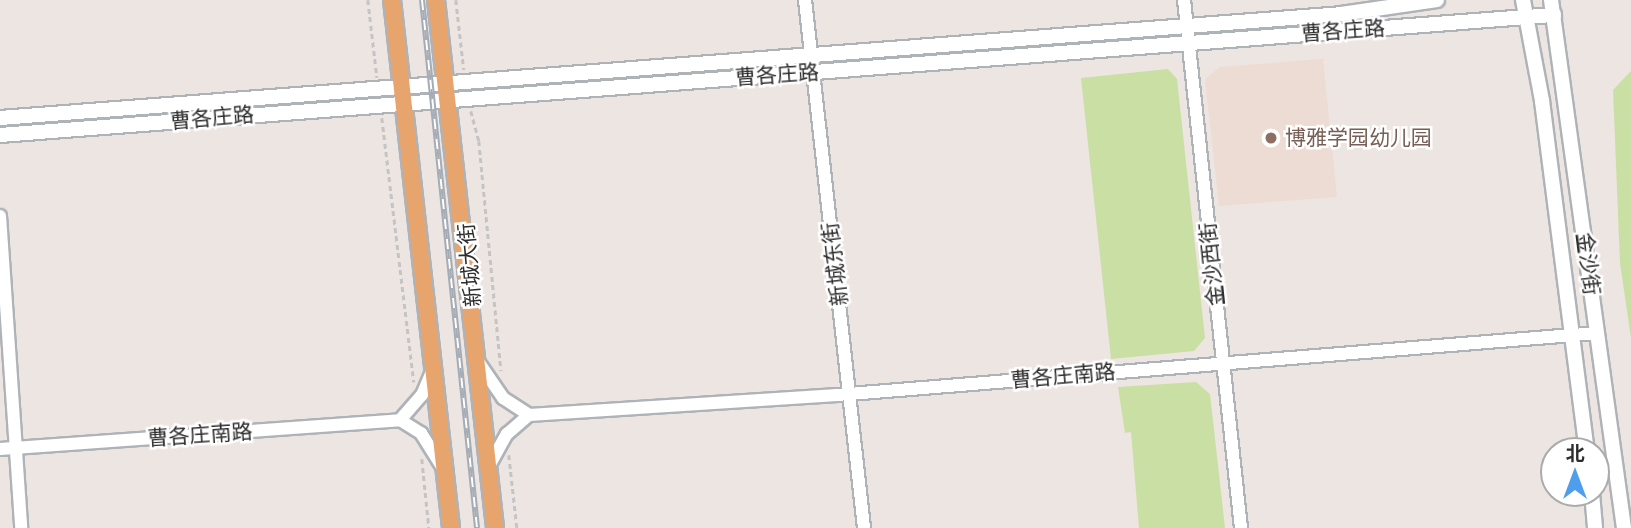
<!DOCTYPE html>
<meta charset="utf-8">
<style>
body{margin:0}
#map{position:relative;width:1631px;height:528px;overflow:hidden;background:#ede5e1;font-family:"PT Sans","Noto Sans SC",sans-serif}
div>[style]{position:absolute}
.education>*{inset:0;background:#eddcd3}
.green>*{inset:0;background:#cadfa3}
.path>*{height:2.5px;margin-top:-1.25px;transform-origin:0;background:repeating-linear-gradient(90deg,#c4c4c4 0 5px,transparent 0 8.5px)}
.roads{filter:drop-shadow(2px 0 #aeb3b8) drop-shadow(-2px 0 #aeb3b8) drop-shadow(0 2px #aeb3b8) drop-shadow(0 -2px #aeb3b8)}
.tertiary>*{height:12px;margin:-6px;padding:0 6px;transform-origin:6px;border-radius:6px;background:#fff}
.secondary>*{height:14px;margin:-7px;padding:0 7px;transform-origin:7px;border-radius:7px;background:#fff}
.primary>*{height:16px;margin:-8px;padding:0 8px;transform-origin:8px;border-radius:8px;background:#e7a56d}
.rail>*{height:6px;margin-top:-3px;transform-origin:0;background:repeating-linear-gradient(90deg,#fff 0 10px,#a4acb6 0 20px);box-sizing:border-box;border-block:2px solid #a4acb6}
.dots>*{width:19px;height:19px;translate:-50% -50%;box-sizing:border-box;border:4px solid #fff;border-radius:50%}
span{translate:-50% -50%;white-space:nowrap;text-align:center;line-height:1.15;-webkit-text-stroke:5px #fff;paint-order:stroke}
.street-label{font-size:21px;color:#2d2d2d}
.education-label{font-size:21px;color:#785e54}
.left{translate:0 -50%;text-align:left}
.north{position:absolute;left:1540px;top:437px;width:70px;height:70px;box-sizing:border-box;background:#fff;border:2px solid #ababab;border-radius:50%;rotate:0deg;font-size:19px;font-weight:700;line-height:28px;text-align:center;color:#2d2d2d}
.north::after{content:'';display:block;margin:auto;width:24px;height:32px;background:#4f9ded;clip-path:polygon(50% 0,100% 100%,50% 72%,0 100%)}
</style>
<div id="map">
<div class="education">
<div style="clip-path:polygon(1323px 59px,1337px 197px,1219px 206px,1205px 79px,1220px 67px)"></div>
</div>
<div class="green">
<div style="clip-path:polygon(1168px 69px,1177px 79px,1205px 338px,1194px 351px,1111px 359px,1081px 78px)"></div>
<div style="clip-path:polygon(1631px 71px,1631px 338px,1620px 263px,1613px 90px)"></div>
<div style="clip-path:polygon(1196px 382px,1210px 394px,1225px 528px,1139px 528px,1131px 432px,1125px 433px,1118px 387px)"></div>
</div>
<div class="path">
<div style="left:368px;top:0;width:78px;rotate:83.3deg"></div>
<div style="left:456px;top:0;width:70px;rotate:83.5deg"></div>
<div style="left:471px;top:111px;width:31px;rotate:75deg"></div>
<div style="left:479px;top:141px;width:231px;rotate:84.5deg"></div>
<div style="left:382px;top:118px;width:266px;rotate:83.1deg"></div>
<div style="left:509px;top:455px;width:73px;rotate:83.7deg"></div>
<div style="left:422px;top:459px;width:69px;rotate:84.2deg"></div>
</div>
<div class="roads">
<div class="tertiary">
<div style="left:805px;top:0;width:531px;rotate:83.62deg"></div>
<div style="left:1184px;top:0;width:531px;rotate:83.84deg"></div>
<div style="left:0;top:216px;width:313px;rotate:86.1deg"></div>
<div style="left:477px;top:360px;width:46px;rotate:55.6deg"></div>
<div style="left:503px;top:398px;width:31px;rotate:33deg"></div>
<div style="left:529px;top:415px;width:309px;rotate:-3.7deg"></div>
<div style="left:837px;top:395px;width:763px;rotate:-4.66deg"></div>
<div style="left:400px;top:420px;width:33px;rotate:-49deg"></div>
<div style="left:422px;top:395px;width:26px;rotate:-67deg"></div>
<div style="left:0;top:449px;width:401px;rotate:-4.1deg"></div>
<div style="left:400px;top:420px;width:25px;rotate:32deg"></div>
<div style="left:421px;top:433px;width:39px;rotate:58deg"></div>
<div style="left:489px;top:466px;width:37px;rotate:-61deg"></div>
<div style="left:507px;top:434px;width:29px;rotate:-41deg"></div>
</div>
<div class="secondary">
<div style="left:1523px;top:0;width:103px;rotate:79.3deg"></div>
<div style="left:1542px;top:101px;width:353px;rotate:82.7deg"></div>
<div style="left:1551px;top:0;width:533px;rotate:82.13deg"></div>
<div style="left:0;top:118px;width:1345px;rotate:-4.43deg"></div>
<div style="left:1341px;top:14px;width:97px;rotate:-8.3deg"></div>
<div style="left:0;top:135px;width:1559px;rotate:-4.42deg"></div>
<div style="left:1592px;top:493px;width:35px;rotate:85deg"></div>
</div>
<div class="primary">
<div style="left:392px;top:0;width:531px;rotate:83.62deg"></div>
<div style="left:436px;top:0;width:531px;rotate:83.62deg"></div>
</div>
</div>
<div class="rail">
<div style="left:422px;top:0;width:531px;rotate:84.05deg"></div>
</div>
<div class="dots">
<div style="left:1271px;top:138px;background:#8d6e63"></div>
</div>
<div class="street-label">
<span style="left:1343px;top:31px;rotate:-4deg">曹各庄路</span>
<span style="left:777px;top:75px;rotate:-4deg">曹各庄路</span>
<span style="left:212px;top:118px;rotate:-5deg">曹各庄路</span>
<span style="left:835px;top:264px;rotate:-97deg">新城东街</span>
<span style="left:1212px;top:264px;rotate:-96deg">金沙西街</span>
<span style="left:1588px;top:264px;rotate:83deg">金沙街</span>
<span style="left:470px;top:265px;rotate:-95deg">新城大街</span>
<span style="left:1063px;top:376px;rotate:-5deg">曹各庄南路</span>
<span style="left:200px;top:435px;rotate:-4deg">曹各庄南路</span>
</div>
<div class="education-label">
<span class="left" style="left:1285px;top:138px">博雅学园幼儿园</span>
</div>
<div class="north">北</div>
</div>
